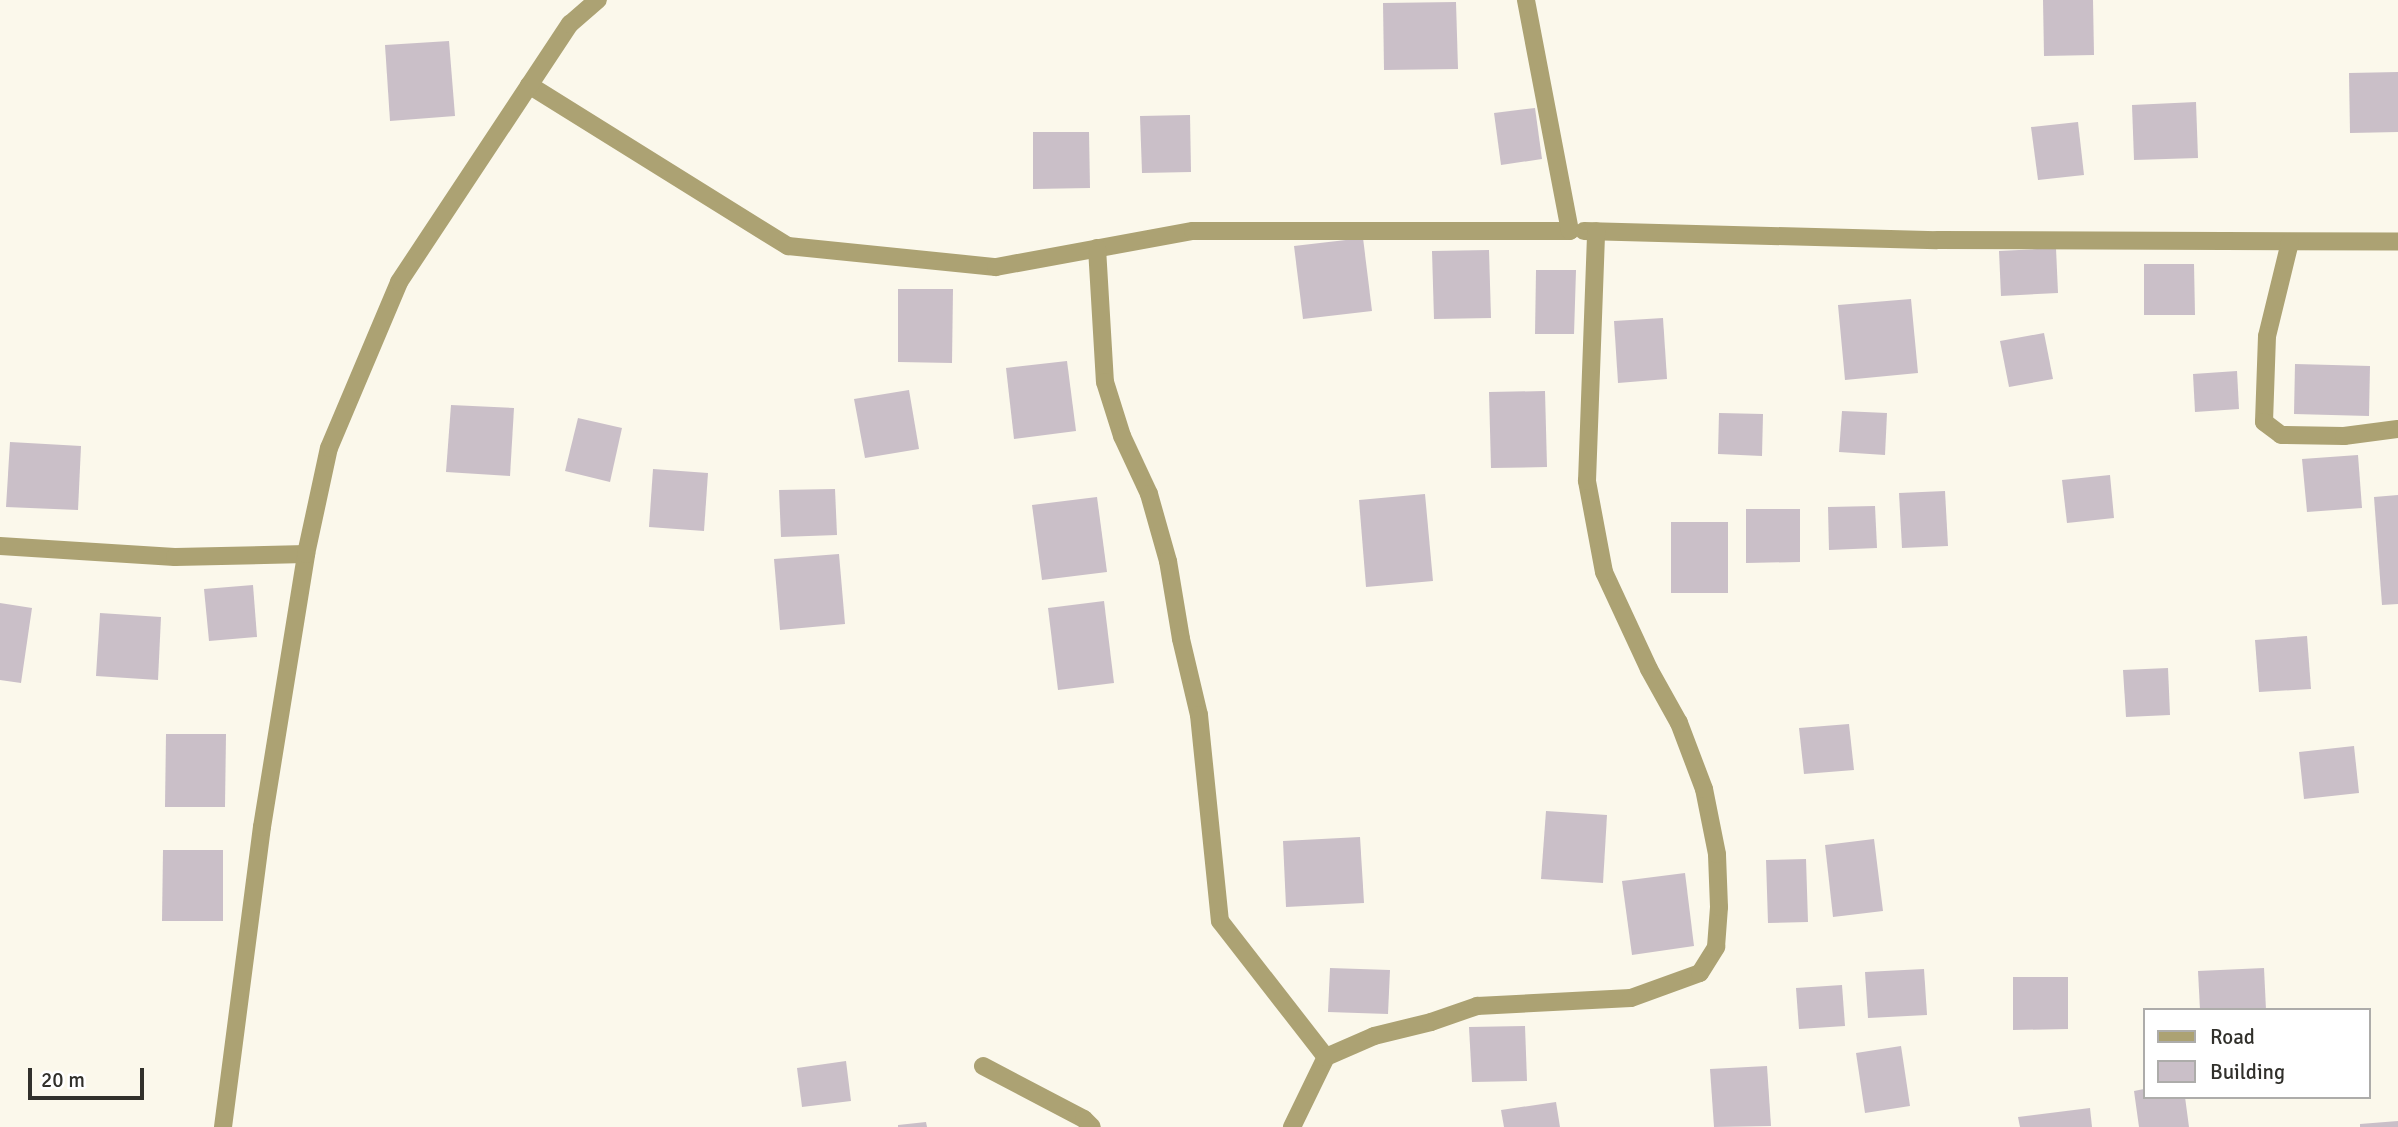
<!DOCTYPE html>
<style>
body{margin:0}
#map{position:relative;width:2398px;height:1127px;overflow:hidden;background:#fbf8eb;font-family:Signika,sans-serif}
div>[style]{position:absolute}
.building>*{inset:0;background:#cabfc8}
.minor>*{height:18px;margin:-9px;padding:0 9px;transform-origin:9px;border-radius:9px;background:#aca273}
span{translate:-50% -50%;white-space:nowrap;text-align:center;line-height:1.15;-webkit-text-stroke:5px #fff;paint-order:stroke}
.legend{position:absolute;left:2143px;top:1008px;width:228px;height:91px;box-sizing:border-box;background:#fff;border:2px solid #adacaa;margin:0;padding:9px 12px;list-style:none;font-size:21px;color:#31302b}
.legend li{display:flex;align-items:center;gap:14px;height:35px}
.legend b{width:35px;border:2px solid #adacaa}
.scale{position:absolute;left:28px;top:1068px;width:116px;height:32px;box-sizing:border-box;border:4px solid #31302b;border-top:0;padding-left:9px;font-size:21px;line-height:24px;white-space:nowrap;color:#31302b;-webkit-text-stroke:5px #fff;paint-order:stroke}
</style>
<div id="map">
<div class="building">
<div style="clip-path:polygon(2043px 0,2093px 0,2094px 55px,2044px 56px)"></div>
<div style="clip-path:polygon(1456px 2px,1458px 69px,1384px 70px,1383px 3px)"></div>
<div style="clip-path:polygon(449px 41px,455px 116px,390px 121px,385px 45px)"></div>
<div style="clip-path:polygon(2398px 72px,2398px 132px,2350px 133px,2349px 73px)"></div>
<div style="clip-path:polygon(2196px 102px,2198px 158px,2134px 160px,2132px 105px)"></div>
<div style="clip-path:polygon(1535px 108px,1542px 159px,1501px 165px,1494px 113px)"></div>
<div style="clip-path:polygon(1190px 115px,1191px 172px,1142px 173px,1140px 116px)"></div>
<div style="clip-path:polygon(2078px 122px,2084px 175px,2038px 180px,2031px 127px)"></div>
<div style="clip-path:polygon(1033px 132px,1089px 132px,1090px 188px,1033px 189px)"></div>
<div style="clip-path:polygon(1363px 238px,1372px 311px,1303px 319px,1294px 246px)"></div>
<div style="clip-path:polygon(2056px 248px,2058px 293px,2001px 296px,1999px 251px)"></div>
<div style="clip-path:polygon(1489px 250px,1491px 318px,1434px 319px,1432px 251px)"></div>
<div style="clip-path:polygon(2144px 264px,2194px 264px,2195px 315px,2144px 315px)"></div>
<div style="clip-path:polygon(1536px 270px,1576px 270px,1574px 334px,1535px 334px)"></div>
<div style="clip-path:polygon(898px 289px,953px 289px,952px 363px,898px 362px)"></div>
<div style="clip-path:polygon(1911px 299px,1918px 373px,1845px 380px,1838px 305px)"></div>
<div style="clip-path:polygon(1663px 318px,1667px 379px,1618px 383px,1614px 321px)"></div>
<div style="clip-path:polygon(2044px 333px,2053px 379px,2009px 387px,2000px 341px)"></div>
<div style="clip-path:polygon(1067px 361px,1076px 431px,1014px 439px,1006px 368px)"></div>
<div style="clip-path:polygon(2295px 364px,2370px 366px,2369px 416px,2294px 414px)"></div>
<div style="clip-path:polygon(2237px 371px,2239px 409px,2195px 412px,2193px 374px)"></div>
<div style="clip-path:polygon(909px 390px,919px 449px,865px 458px,854px 399px)"></div>
<div style="clip-path:polygon(1545px 391px,1547px 467px,1491px 468px,1489px 392px)"></div>
<div style="clip-path:polygon(451px 405px,514px 408px,510px 476px,446px 472px)"></div>
<div style="clip-path:polygon(1842px 411px,1887px 413px,1885px 455px,1839px 452px)"></div>
<div style="clip-path:polygon(1719px 413px,1763px 414px,1762px 456px,1718px 454px)"></div>
<div style="clip-path:polygon(578px 418px,622px 428px,610px 482px,565px 471px)"></div>
<div style="clip-path:polygon(10px 442px,81px 446px,78px 510px,6px 507px)"></div>
<div style="clip-path:polygon(2358px 455px,2362px 508px,2307px 512px,2302px 459px)"></div>
<div style="clip-path:polygon(653px 469px,708px 473px,704px 531px,649px 527px)"></div>
<div style="clip-path:polygon(2110px 475px,2114px 518px,2067px 523px,2062px 480px)"></div>
<div style="clip-path:polygon(835px 489px,837px 535px,781px 537px,779px 490px)"></div>
<div style="clip-path:polygon(1945px 491px,1948px 546px,1902px 548px,1899px 493px)"></div>
<div style="clip-path:polygon(1425px 494px,1433px 581px,1366px 587px,1359px 500px)"></div>
<div style="clip-path:polygon(2398px 495px,2398px 604px,2382px 605px,2374px 497px)"></div>
<div style="clip-path:polygon(1097px 497px,1107px 572px,1042px 580px,1032px 505px)"></div>
<div style="clip-path:polygon(1875px 506px,1877px 548px,1829px 550px,1828px 507px)"></div>
<div style="clip-path:polygon(1746px 509px,1800px 509px,1800px 562px,1746px 563px)"></div>
<div style="clip-path:polygon(1671px 522px,1728px 522px,1728px 593px,1671px 593px)"></div>
<div style="clip-path:polygon(839px 554px,845px 624px,780px 630px,774px 559px)"></div>
<div style="clip-path:polygon(253px 585px,257px 637px,209px 641px,204px 589px)"></div>
<div style="clip-path:polygon(1104px 601px,1114px 683px,1058px 690px,1048px 608px)"></div>
<div style="clip-path:polygon(0 603px,32px 608px,21px 683px,0 680px)"></div>
<div style="clip-path:polygon(100px 613px,161px 617px,158px 680px,96px 676px)"></div>
<div style="clip-path:polygon(2307px 636px,2311px 689px,2259px 692px,2255px 640px)"></div>
<div style="clip-path:polygon(2168px 668px,2170px 715px,2126px 717px,2123px 670px)"></div>
<div style="clip-path:polygon(1849px 724px,1854px 770px,1804px 774px,1799px 728px)"></div>
<div style="clip-path:polygon(166px 734px,226px 734px,225px 807px,165px 807px)"></div>
<div style="clip-path:polygon(2354px 746px,2359px 793px,2304px 799px,2299px 752px)"></div>
<div style="clip-path:polygon(1546px 811px,1607px 815px,1603px 883px,1541px 879px)"></div>
<div style="clip-path:polygon(1360px 837px,1364px 903px,1286px 907px,1283px 841px)"></div>
<div style="clip-path:polygon(1874px 839px,1883px 911px,1833px 917px,1825px 845px)"></div>
<div style="clip-path:polygon(163px 850px,223px 850px,223px 921px,162px 921px)"></div>
<div style="clip-path:polygon(1806px 859px,1808px 922px,1768px 923px,1766px 860px)"></div>
<div style="clip-path:polygon(1685px 873px,1694px 946px,1632px 955px,1622px 881px)"></div>
<div style="clip-path:polygon(1330px 968px,1390px 970px,1388px 1014px,1328px 1012px)"></div>
<div style="clip-path:polygon(2264px 968px,2266px 1010px,2200px 1010px,2198px 971px)"></div>
<div style="clip-path:polygon(1924px 969px,1927px 1015px,1868px 1018px,1865px 972px)"></div>
<div style="clip-path:polygon(2013px 977px,2068px 977px,2068px 1029px,2013px 1030px)"></div>
<div style="clip-path:polygon(1842px 985px,1845px 1026px,1799px 1029px,1796px 988px)"></div>
<div style="clip-path:polygon(1525px 1026px,1527px 1081px,1472px 1082px,1469px 1027px)"></div>
<div style="clip-path:polygon(1901px 1046px,1910px 1106px,1865px 1113px,1856px 1053px)"></div>
<div style="clip-path:polygon(846px 1061px,851px 1101px,802px 1107px,797px 1068px)"></div>
<div style="clip-path:polygon(1767px 1066px,1771px 1126px,1714px 1127px,1710px 1069px)"></div>
<div style="clip-path:polygon(2144px 1089px,2144px 1097px,2185px 1097px,2189px 1127px,2139px 1127px,2134px 1091px)"></div>
<div style="clip-path:polygon(1556px 1102px,1560px 1127px,1504px 1127px,1501px 1110px)"></div>
<div style="clip-path:polygon(2090px 1108px,2092px 1127px,2020px 1127px,2018px 1117px)"></div>
<div style="clip-path:polygon(2398px 1121px,2398px 1127px,2360px 1127px,2360px 1124px)"></div>
<div style="clip-path:polygon(926px 1122px,927px 1127px,898px 1127px,898px 1125px)"></div>
</div>
<div class="minor">
<div style="left:529px;top:85px;width:305px;rotate:31.9deg"></div>
<div style="left:788px;top:246px;width:209px;rotate:5.8deg"></div>
<div style="left:996px;top:267px;width:200px;rotate:-10.4deg"></div>
<div style="left:1193px;top:231px;width:377px"></div>
<div style="left:1570px;top:231px;width:235px;rotate:-100.8deg"></div>
<div style="left:1584px;top:231px;width:353px;rotate:1.5deg"></div>
<div style="left:1937px;top:240px;width:461px;rotate:0.2deg"></div>
<div style="left:2290px;top:242px;width:97px;rotate:103.7deg"></div>
<div style="left:2267px;top:336px;width:86px;rotate:92deg"></div>
<div style="left:2264px;top:422px;width:21px;rotate:37deg"></div>
<div style="left:2281px;top:435px;width:63px;rotate:0.9deg"></div>
<div style="left:2344px;top:436px;width:54px;rotate:-7.4deg"></div>
<div style="left:1097px;top:248px;width:134px;rotate:86.6deg"></div>
<div style="left:1105px;top:382px;width:57px;rotate:72.5deg"></div>
<div style="left:1122px;top:436px;width:64px;rotate:65deg"></div>
<div style="left:1149px;top:494px;width:70px;rotate:74.2deg"></div>
<div style="left:1168px;top:561px;width:79px;rotate:80.5deg"></div>
<div style="left:1181px;top:639px;width:78px;rotate:76.7deg"></div>
<div style="left:1199px;top:715px;width:207px;rotate:84.2deg"></div>
<div style="left:1220px;top:921px;width:172px;rotate:52.1deg"></div>
<div style="left:1326px;top:1057px;width:78px;rotate:115.9deg"></div>
<div style="left:0;top:546px;width:175px;rotate:3.6deg"></div>
<div style="left:175px;top:557px;width:131px;rotate:-1.3deg"></div>
<div style="left:1326px;top:1057px;width:52px;rotate:-23.6deg"></div>
<div style="left:1374px;top:1036px;width:59px;rotate:-13.8deg"></div>
<div style="left:1431px;top:1022px;width:49px;rotate:-19.2deg"></div>
<div style="left:1477px;top:1006px;width:154px;rotate:-3deg"></div>
<div style="left:1631px;top:998px;width:73px;rotate:-19.9deg"></div>
<div style="left:1700px;top:973px;width:31px;rotate:-58deg"></div>
<div style="left:1716px;top:947px;width:40px;rotate:-85.7deg"></div>
<div style="left:1719px;top:907px;width:53px;rotate:-92.2deg"></div>
<div style="left:1717px;top:854px;width:66px;rotate:-101.3deg"></div>
<div style="left:1704px;top:789px;width:71px;rotate:-110.7deg"></div>
<div style="left:1679px;top:723px;width:62px;rotate:-119.1deg"></div>
<div style="left:1649px;top:669px;width:107px;rotate:-114.9deg"></div>
<div style="left:1604px;top:572px;width:93px;rotate:-100.6deg"></div>
<div style="left:1587px;top:481px;width:250px;rotate:-87.9deg"></div>
<div style="left:983px;top:1066px;width:114px;rotate:27.7deg"></div>
<div style="left:1084px;top:1119px;width:11px;rotate:45deg"></div>
<div style="left:223px;top:1127px;width:303px;rotate:-82.6deg"></div>
<div style="left:262px;top:827px;width:277px;rotate:-80.8deg"></div>
<div style="left:306px;top:554px;width:108px;rotate:-77.8deg"></div>
<div style="left:329px;top:448px;width:180px;rotate:-67.1deg"></div>
<div style="left:399px;top:282px;width:310px;rotate:-56.5deg"></div>
<div style="left:570px;top:24px;width:37px;rotate:-41deg"></div>
</div>
<ul class="legend">
<li><b style="height:9px;background:#aca273"></b>Road</li>
<li><b style="height:19px;background:#cabfc8"></b>Building</li>
</ul>
<div class="scale">20 m</div>
</div>
